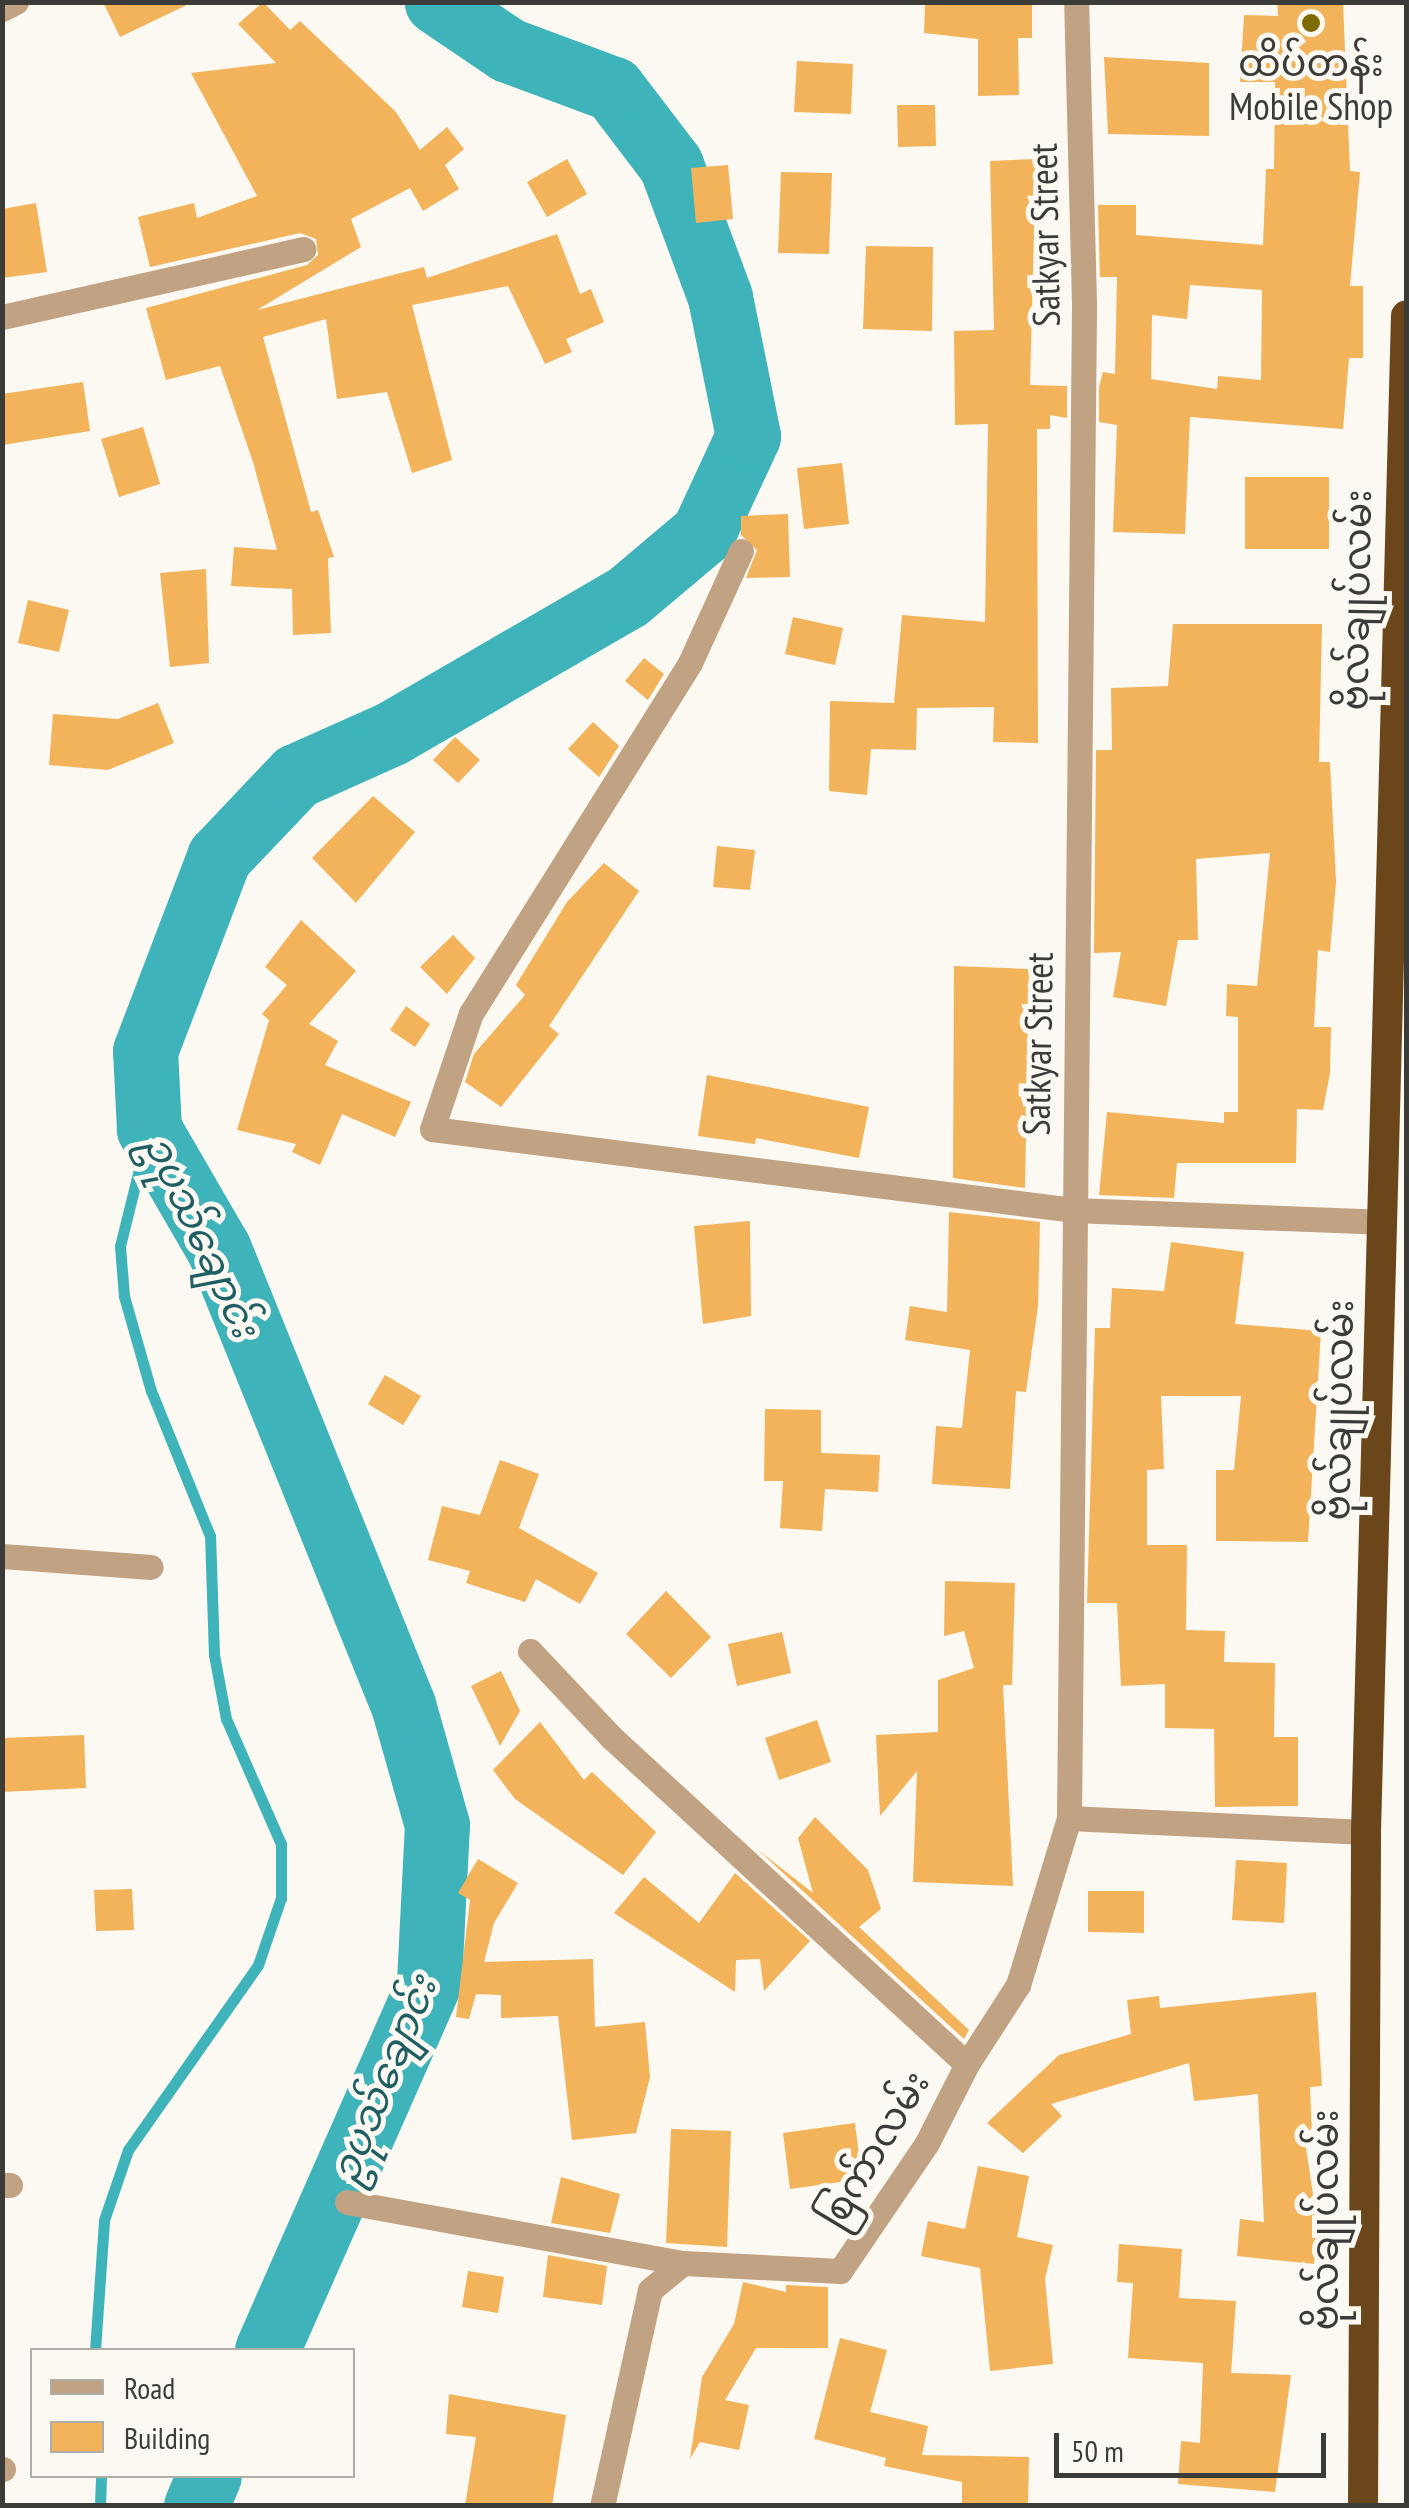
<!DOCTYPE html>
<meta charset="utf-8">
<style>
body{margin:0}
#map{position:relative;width:1409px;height:2508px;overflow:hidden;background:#fbf9f2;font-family:"PT Sans Narrow","Noto Sans Myanmar",sans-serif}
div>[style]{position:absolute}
.stream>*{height:11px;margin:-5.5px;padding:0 5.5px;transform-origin:5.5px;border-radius:5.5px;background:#3eb3ba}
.river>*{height:65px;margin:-32.5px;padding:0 32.5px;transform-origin:32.5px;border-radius:32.5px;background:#3eb3ba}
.building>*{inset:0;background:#f2b35a}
.minor>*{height:25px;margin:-12.5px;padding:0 12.5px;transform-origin:12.5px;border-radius:12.5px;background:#c1a282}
.highway>*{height:30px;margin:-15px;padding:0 15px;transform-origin:15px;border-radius:15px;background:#6b461a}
.dots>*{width:28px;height:28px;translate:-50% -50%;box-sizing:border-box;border:5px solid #fbf9f2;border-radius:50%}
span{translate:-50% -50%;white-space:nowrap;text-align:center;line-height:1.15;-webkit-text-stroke:10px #fbf9f2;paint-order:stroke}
.poi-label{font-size:38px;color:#3b3b38}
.street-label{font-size:38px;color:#3b3b38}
.water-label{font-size:40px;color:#1f5f63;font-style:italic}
.frame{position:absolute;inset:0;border:5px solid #3b3b38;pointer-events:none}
.legend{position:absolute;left:30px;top:2348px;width:325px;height:130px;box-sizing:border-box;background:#fbf9f2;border:2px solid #aeada8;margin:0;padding:12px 18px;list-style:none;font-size:30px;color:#3b3b38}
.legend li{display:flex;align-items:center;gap:20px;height:50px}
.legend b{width:50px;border:2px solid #aeada8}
.scale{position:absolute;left:1054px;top:2433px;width:272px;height:45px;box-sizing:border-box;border:5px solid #3b3b38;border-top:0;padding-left:12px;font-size:30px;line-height:35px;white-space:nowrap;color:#3b3b38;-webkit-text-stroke:8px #fbf9f2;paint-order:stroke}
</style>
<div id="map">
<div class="stream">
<div style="left:95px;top:2350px;width:130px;rotate:-86deg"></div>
<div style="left:104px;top:2220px;width:74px;rotate:-71.1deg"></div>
<div style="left:128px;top:2150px;width:226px;rotate:-54.9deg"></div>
<div style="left:258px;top:1965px;width:71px;rotate:-71.1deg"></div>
<div style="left:281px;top:1898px;width:54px;rotate:-90deg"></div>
<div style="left:281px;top:1844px;width:137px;rotate:-113.7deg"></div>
<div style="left:226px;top:1719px;width:65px;rotate:-100.6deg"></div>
<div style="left:214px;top:1655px;width:119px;rotate:-91.9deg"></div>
<div style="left:210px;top:1536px;width:157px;rotate:-112.1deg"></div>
<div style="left:151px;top:1391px;width:99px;rotate:-105.9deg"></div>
<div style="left:124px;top:1296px;width:50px;rotate:-94.6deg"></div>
<div style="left:120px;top:1246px;width:121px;rotate:-76.1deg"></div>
<div style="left:100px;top:2506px;width:30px;rotate:-88deg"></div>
</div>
<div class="river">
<div style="left:267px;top:2350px;width:402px;rotate:-66.2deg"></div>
<div style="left:429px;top:1982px;width:157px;rotate:-87.1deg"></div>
<div style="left:437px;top:1825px;width:125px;rotate:-105.8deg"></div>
<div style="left:403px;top:1705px;width:493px;rotate:-112deg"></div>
<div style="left:218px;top:1248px;width:138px;rotate:-120.1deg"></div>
<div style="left:149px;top:1129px;width:78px;rotate:-92.9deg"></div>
<div style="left:145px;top:1051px;width:208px;rotate:-69.1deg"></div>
<div style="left:219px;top:857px;width:112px;rotate:-46.5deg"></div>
<div style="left:296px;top:776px;width:105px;rotate:-24.1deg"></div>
<div style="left:392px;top:733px;width:272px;rotate:-30.1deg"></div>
<div style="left:627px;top:597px;width:99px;rotate:-40.1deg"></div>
<div style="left:703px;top:533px;width:107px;rotate:-65.1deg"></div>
<div style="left:748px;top:436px;width:142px;rotate:-101.4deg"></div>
<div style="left:720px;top:297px;width:141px;rotate:-110.4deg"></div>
<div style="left:671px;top:165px;width:96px;rotate:-127.3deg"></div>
<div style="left:613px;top:89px;width:112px;rotate:-159.6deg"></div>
<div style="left:508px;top:50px;width:86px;rotate:-145.9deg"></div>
<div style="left:196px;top:2506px;width:33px;rotate:-67deg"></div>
</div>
<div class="building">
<div style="clip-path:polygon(103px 2px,193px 2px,120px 37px)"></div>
<div style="clip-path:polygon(263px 2px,290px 30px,300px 21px,396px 112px,420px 150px,447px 127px,464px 149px,445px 165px,459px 189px,423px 211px,410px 188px,351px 219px,361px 247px,257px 310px,424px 267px,427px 278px,557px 234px,580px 294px,591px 289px,604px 322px,566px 339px,572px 352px,545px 364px,508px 286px,412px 305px,452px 460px,412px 473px,387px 392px,337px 399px,326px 319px,263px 337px,311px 512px,318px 510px,334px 557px,328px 558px,331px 633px,293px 635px,292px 589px,231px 586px,234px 547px,277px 550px,253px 462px,220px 366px,166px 380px,146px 308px,307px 265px,318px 255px,316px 239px,300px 233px,150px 267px,138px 217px,194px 203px,197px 218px,257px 196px,191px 73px,276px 63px,238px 24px)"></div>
<div style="clip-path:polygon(1032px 2px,1032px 38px,1018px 38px,1019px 95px,978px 96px,978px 39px,924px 33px,925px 5px)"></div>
<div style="clip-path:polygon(evenodd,1277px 2px,1343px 2px,1350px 171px,1360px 172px,1350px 286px,1363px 286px,1363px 358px,1349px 358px,1343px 429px,1190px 417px,1185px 534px,1113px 532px,1117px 425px,1099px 422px,1099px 387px,1103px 372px,1115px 374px,1117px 277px,1100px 277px,1098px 205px,1136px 205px,1136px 235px,1263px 245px,1266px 169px,1274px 169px,1275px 82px,1240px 82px,1244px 15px,1278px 16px,1277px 2px,1190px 285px,1262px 290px,1261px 380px,1218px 376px,1217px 389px,1151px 379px,1152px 315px,1187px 319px,1190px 285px)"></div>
<div style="clip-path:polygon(1104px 57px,1209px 63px,1209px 136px,1108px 134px)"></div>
<div style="clip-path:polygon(797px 61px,853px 64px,851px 114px,794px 112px)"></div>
<div style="clip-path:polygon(897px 105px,935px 105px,936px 146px,898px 147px)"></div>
<div style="clip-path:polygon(567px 159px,587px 194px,547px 217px,527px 182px)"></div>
<div style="clip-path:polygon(1036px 159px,1030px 385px,1067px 386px,1067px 418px,1050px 415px,1050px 429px,1037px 429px,1038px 743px,993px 742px,994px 707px,917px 708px,916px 750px,871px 749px,867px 795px,829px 791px,830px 701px,894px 703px,902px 615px,985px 622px,988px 424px,955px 425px,954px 331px,994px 330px,990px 161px)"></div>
<div style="clip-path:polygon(728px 165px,733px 219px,696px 223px,691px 168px)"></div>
<div style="clip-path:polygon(781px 172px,832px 173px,829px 254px,778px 253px)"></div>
<div style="clip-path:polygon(36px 203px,47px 272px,2px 278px,2px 209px)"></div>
<div style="clip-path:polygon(866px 246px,933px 247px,932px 331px,863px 329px)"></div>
<div style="clip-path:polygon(83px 382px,90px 431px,2px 445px,2px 394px)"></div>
<div style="clip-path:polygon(143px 427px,160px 484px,119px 497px,101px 439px)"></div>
<div style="clip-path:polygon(842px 463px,849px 524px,804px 529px,797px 468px)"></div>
<div style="clip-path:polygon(1245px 477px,1329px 477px,1329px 549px,1245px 549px)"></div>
<div style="clip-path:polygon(788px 514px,790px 577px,746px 578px,757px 550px,741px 535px,741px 516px)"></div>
<div style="clip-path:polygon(206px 569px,209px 663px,170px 667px,160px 573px)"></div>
<div style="clip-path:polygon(28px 600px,69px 610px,59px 652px,18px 643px)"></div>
<div style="clip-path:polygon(793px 617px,843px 628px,835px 665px,785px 654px)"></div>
<div style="clip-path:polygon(1173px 624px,1322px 624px,1319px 762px,1330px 762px,1336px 882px,1330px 952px,1318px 950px,1314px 1027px,1331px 1027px,1330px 1073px,1323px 1110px,1297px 1109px,1296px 1163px,1177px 1163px,1174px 1198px,1099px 1195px,1107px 1112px,1224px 1123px,1224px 1112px,1238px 1112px,1238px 1017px,1226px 1016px,1227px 984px,1257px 986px,1270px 853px,1196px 859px,1198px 940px,1178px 940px,1166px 1006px,1113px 997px,1121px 952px,1094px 953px,1096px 750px,1112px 750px,1111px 688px,1168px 686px)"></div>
<div style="clip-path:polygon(644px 658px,664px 674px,648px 700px,625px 681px)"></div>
<div style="clip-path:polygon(158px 703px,174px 743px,108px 770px,49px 765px,53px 714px,118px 719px)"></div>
<div style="clip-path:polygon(593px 722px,619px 746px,599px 777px,568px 749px)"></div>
<div style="clip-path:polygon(455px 737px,480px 760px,458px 783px,433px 760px)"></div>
<div style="clip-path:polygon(373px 796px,415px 832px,356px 903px,312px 858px)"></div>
<div style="clip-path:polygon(717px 846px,755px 850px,750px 890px,713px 887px)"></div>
<div style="clip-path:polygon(604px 863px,639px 891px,549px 1026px,559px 1034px,501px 1107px,465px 1082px,474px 1054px,525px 995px,516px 985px,567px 902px)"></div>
<div style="clip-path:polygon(301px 920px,356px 971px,309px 1024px,338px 1041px,325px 1065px,411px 1102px,395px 1137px,342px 1114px,320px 1165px,292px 1152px,296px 1144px,237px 1130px,269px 1020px,262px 1014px,287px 985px,265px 967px)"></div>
<div style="clip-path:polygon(453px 935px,475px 958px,447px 994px,420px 967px)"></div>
<div style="clip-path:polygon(954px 966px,1029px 969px,1025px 1188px,953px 1178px)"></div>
<div style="clip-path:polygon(406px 1006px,430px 1024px,415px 1047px,390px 1030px)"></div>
<div style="clip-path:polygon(707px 1075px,869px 1107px,859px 1158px,756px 1138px,755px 1144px,698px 1136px)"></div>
<div style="clip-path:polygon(949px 1212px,1040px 1222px,1038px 1306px,1026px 1392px,1016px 1391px,1010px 1489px,932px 1484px,936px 1426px,962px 1428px,970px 1350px,905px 1340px,910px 1306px,947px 1312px)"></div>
<div style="clip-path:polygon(750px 1221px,751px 1316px,703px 1324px,694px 1226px)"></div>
<div style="clip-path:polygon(1171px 1242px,1244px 1252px,1235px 1324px,1321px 1331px,1308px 1542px,1216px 1541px,1216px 1470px,1234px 1470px,1241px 1396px,1161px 1396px,1164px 1469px,1147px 1470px,1147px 1545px,1187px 1545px,1186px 1630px,1225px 1631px,1224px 1662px,1275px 1663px,1274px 1737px,1298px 1737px,1298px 1806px,1215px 1807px,1214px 1729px,1165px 1728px,1165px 1684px,1121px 1686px,1117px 1603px,1087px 1603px,1095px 1328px,1110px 1328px,1112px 1288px,1164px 1291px)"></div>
<div style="clip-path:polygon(385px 1375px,421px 1396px,403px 1425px,368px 1404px)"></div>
<div style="clip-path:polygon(765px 1409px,821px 1410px,821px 1453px,880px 1455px,878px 1492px,825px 1489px,822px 1531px,780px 1528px,783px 1481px,764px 1481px)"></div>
<div style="clip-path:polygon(500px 1460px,539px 1474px,519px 1528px,598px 1573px,580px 1604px,536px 1579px,525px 1602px,466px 1583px,470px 1571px,428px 1560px,442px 1506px,480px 1515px)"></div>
<div style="clip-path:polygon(945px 1581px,1015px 1583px,1012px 1685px,1003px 1685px,1013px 1886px,913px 1882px,917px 1771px,880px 1816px,876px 1735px,938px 1732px,938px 1680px,974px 1668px,964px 1631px,944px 1636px)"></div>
<div style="clip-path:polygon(666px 1591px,711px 1637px,671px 1678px,626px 1634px)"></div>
<div style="clip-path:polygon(782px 1632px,791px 1673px,737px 1686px,728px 1644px)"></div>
<div style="clip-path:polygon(501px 1671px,520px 1711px,500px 1746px,471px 1686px)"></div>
<div style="clip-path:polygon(817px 1720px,831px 1762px,779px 1780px,765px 1738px)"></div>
<div style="clip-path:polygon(540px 1722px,584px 1780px,592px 1772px,656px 1832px,623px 1875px,515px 1799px,493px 1770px)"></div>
<div style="clip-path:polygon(84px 1735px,86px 1788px,2px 1792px,2px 1738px)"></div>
<div style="clip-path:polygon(815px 1817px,868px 1870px,881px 1909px,859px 1927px,969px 2030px,964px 2039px,757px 1849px,813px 1893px,798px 1838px)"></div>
<div style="clip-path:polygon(478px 1859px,518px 1883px,494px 1923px,484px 1962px,593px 1959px,595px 2027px,645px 2022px,650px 2077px,636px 2133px,572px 2140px,558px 2016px,501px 2018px,501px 1995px,476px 1994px,469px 2019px,456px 2017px,470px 1900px,458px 1893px)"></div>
<div style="clip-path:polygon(1236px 1860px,1287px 1863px,1284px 1923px,1232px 1920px)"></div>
<div style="clip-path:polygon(735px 1873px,810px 1941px,764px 1991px,760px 1959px,736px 1960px,735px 1992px,614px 1913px,644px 1877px,699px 1923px)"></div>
<div style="clip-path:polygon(132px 1889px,134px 1930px,96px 1931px,94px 1890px)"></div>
<div style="clip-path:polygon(1088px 1891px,1144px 1891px,1144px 1933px,1088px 1932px)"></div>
<div style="clip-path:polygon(1316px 1992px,1322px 2086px,1310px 2087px,1312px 2135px,1304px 2135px,1318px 2227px,1314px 2264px,1237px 2256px,1240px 2219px,1264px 2222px,1258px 2094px,1194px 2101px,1189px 2063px,1051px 2104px,1062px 2116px,1023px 2153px,987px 2123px,1059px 2055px,1131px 2034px,1127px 2000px,1159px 1996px,1160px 2008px)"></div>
<div style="clip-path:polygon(855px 2123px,862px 2179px,790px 2189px,783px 2133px)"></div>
<div style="clip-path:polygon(671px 2129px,731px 2131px,727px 2247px,666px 2243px)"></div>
<div style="clip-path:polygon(978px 2166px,1029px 2176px,1017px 2237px,1053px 2245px,1045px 2279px,1053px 2364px,990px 2371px,980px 2268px,921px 2256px,928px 2221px,965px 2229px)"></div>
<div style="clip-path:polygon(561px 2177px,620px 2194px,610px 2233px,551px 2223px)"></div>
<div style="clip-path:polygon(1119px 2244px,1182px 2249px,1179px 2298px,1236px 2301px,1231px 2373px,1291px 2375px,1275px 2492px,1178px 2484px,1181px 2441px,1200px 2443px,1203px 2363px,1128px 2358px,1133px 2283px,1117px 2282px)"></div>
<div style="clip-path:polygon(548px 2255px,607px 2266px,602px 2305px,543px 2297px)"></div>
<div style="clip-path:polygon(468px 2271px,504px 2277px,498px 2313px,462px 2307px)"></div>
<div style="clip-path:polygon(743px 2282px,786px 2292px,786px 2285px,828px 2287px,828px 2348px,756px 2348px,725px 2400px,749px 2405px,739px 2450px,700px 2442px,690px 2459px,702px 2377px,734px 2324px)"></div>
<div style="clip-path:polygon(840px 2338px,887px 2350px,870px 2412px,928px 2426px,922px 2455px,1029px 2457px,1028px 2505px,962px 2504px,962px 2482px,884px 2466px,886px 2458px,814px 2439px)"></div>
<div style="clip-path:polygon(449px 2394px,566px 2415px,552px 2506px,465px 2506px,476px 2437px,446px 2434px)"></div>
</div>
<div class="minor">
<div style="left:2px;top:9px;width:16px;rotate:-27deg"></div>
<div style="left:2px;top:317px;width:309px;rotate:-12.7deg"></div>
<div style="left:741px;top:551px;width:123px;rotate:114.5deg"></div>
<div style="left:690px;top:663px;width:413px;rotate:122deg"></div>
<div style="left:471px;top:1013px;width:122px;rotate:108.6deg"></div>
<div style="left:432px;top:1129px;width:646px;rotate:7.2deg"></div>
<div style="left:1073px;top:1210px;width:308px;rotate:2.2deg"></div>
<div style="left:2px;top:1556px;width:149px;rotate:4.2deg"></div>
<div style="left:530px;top:1651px;width:118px;rotate:46.7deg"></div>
<div style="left:611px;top:1737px;width:483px;rotate:42.6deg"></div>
<div style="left:967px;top:2064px;width:89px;rotate:116.9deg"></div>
<div style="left:927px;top:2143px;width:155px;rotate:124.2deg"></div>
<div style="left:840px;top:2271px;width:157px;rotate:-177.1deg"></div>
<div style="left:683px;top:2263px;width:43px;rotate:140.7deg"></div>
<div style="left:650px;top:2290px;width:221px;rotate:102.5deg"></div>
<div style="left:1069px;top:1818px;width:297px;rotate:2.7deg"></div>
<div style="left:967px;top:2064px;width:94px;rotate:-57.2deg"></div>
<div style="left:1018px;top:1985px;width:175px;rotate:-73deg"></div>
<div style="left:1069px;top:1818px;width:1515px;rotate:-89.43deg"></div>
<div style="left:1084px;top:303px;width:301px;rotate:-91.5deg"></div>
<div style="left:2px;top:2185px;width:8px"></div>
<div style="left:347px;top:2202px;width:341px;rotate:10.3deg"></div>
<div style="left:2px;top:2469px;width:1px"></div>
</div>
<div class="highway">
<div style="left:1363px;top:2506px;width:674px;rotate:-89.74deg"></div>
<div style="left:1366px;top:1832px;width:1517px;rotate:-88.49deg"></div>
</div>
<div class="dots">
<div style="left:1311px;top:23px;background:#7d6a01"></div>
</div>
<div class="poi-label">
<span style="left:1311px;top:84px">ထိပ်တန်း<br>Mobile Shop</span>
</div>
<div class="street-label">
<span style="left:1044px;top:235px;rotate:-91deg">Satkyar Street</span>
<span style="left:1355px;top:600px;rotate:-89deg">ဗိုလ်ချုပ်လမ်း</span>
<span style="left:1037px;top:1044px;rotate:-89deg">Satkyar Street</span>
<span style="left:1337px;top:1410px;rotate:-89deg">ဗိုလ်ချုပ်လမ်း</span>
<span style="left:873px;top:2149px;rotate:-59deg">စြက်ာလမ်း</span>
<span style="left:1324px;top:2220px;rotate:-90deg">ဗိုလ်ချုပ်လမ်း</span>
</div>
<div class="water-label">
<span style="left:203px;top:1235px;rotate:65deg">ဥပုသ်ချောင်း</span>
<span style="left:382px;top:2079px;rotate:-68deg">ဥပုသ်ချောင်း</span>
</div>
<div class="frame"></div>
<ul class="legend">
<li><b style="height:12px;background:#c1a282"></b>Road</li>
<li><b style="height:28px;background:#f2b35a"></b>Building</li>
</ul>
<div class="scale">50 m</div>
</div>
